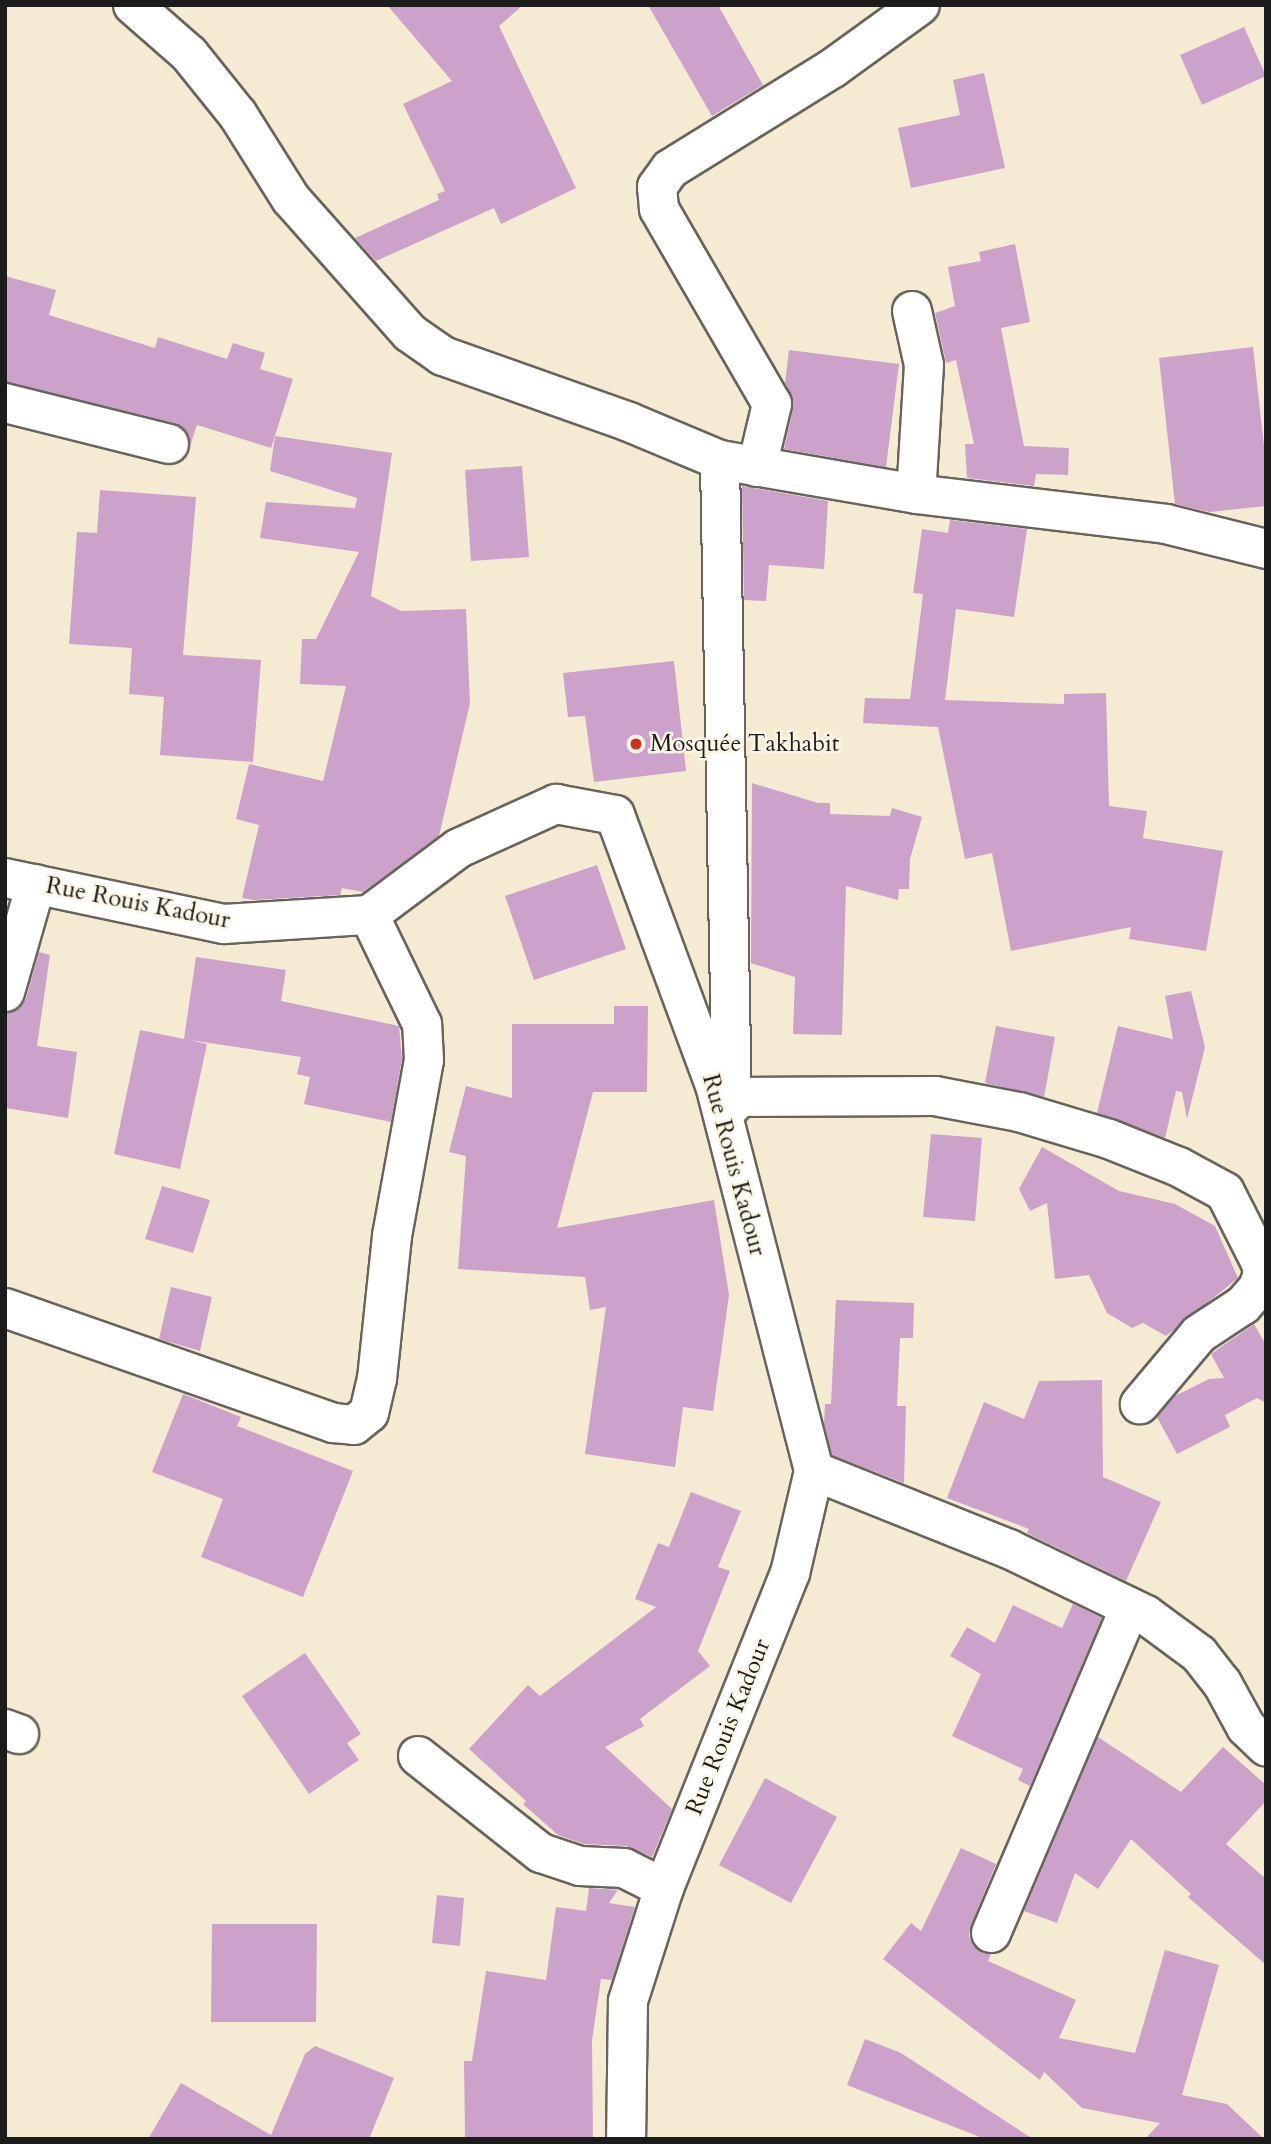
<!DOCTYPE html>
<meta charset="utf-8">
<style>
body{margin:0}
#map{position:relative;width:1271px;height:2144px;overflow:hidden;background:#f4ebd2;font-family:Cardo,serif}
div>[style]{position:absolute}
.building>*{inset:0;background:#cca2cb}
.roads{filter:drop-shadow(2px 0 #68645c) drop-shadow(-2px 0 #68645c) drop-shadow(0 2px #68645c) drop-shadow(0 -2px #68645c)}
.minor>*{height:38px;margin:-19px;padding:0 19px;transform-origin:19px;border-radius:19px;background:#fff}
.dots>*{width:19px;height:19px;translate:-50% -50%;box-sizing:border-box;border:4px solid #fcf5e5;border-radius:50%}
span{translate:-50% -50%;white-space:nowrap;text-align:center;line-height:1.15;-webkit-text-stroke:5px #fcf5e5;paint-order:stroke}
.poi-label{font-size:24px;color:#1c1c1c}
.left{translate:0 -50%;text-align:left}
.street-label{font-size:24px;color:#1c1c1c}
.frame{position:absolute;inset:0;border:7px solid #1c1c1c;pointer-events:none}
</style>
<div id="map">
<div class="building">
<div style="clip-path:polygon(387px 5px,523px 5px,499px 26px,576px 188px,501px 224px,494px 208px,376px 261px,355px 238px,439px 200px,437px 194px,445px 191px,403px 104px,452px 81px)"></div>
<div style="clip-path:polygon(648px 5px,718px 5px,763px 85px,712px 116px)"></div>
<div style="clip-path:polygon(1244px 27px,1266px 76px,1202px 105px,1180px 55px)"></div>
<div style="clip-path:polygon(984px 73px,1005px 168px,911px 188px,898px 128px,960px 115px,953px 80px)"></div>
<div style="clip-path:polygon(1015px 244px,1030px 322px,1001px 328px,1024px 446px,1069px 448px,1068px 475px,1036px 474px,1034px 486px,967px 478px,965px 444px,974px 444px,956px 360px,946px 363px,935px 313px,955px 306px,948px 267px,981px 261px,979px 252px)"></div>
<div style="clip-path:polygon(5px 276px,56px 290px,49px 315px,155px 348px,158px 337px,227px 359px,233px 343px,265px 353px,260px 369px,293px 379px,271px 448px,197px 425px,190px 446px,185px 429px,174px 423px,5px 382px)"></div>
<div style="clip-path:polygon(1253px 347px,1266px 464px,1266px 506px,1210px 512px,1175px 504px,1159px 358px)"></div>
<div style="clip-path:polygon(789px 350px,899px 364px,886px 467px,784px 449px,793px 409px,791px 394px,785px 383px)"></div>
<div style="clip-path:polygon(275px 436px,392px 453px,371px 596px,401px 611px,466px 609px,470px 703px,439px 836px,363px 892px,342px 888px,340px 895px,254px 900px,242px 898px,259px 825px,236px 819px,249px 764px,323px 781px,346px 686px,300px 684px,302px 639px,316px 639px,359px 552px,260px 538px,266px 502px,355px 508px,357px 498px,270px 471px)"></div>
<div style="clip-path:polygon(522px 466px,529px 557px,471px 561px,465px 470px)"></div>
<div style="clip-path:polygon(742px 486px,828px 501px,824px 569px,769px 565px,766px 601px,744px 600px)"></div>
<div style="clip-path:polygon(100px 490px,196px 497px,183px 655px,261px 660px,253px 762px,160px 755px,164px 697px,129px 694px,132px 648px,69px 644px,77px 532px,97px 533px)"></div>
<div style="clip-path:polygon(950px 520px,1027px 529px,1014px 617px,956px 609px,945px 700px,1064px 704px,1064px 694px,1106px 693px,1109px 806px,1147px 811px,1143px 838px,1223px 851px,1206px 951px,1129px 939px,1131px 927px,1011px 951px,992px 853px,965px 859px,938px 727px,863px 723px,865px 698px,910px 699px,923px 594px,913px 593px,922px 529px,948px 533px)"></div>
<div style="clip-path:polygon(674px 661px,686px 771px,594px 782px,585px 716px,568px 717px,563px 673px)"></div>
<div style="clip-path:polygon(752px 783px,818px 803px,830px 803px,830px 814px,890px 816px,892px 808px,922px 817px,910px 859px,909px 889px,899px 889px,898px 900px,846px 886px,842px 1035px,793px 1034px,795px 977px,751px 963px)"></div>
<div style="clip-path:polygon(597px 865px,626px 949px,534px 980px,505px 896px)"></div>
<div style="clip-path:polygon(39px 952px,50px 955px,37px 1046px,77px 1052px,68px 1118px,5px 1108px,5px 1013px,20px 1008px,26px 999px)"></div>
<div style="clip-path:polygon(196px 957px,286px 970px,281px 1001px,399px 1026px,402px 1059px,391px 1122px,304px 1104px,310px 1077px,297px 1074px,301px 1057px,190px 1040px,207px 1044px,180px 1169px,114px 1154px,140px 1030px,184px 1039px)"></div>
<div style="clip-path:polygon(1191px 991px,1205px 1047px,1187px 1119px,1182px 1092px,1176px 1091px,1165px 1138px,1097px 1113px,1118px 1026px,1173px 1039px,1165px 996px)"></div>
<div style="clip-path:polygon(614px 1006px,648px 1006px,647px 1092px,593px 1092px,557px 1228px,714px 1200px,729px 1295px,713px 1411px,683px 1407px,675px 1467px,585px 1454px,606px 1307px,590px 1310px,585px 1277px,458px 1269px,466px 1156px,449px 1152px,466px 1086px,512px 1098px,512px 1024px,614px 1024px)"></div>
<div style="clip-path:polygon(996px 1026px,1055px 1037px,1044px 1097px,985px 1083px)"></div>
<div style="clip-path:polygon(931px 1134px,982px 1138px,975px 1221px,923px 1217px)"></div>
<div style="clip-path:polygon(1042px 1147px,1119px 1191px,1175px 1204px,1215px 1226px,1238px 1278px,1166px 1336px,1143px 1323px,1132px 1328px,1107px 1313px,1089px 1275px,1055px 1279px,1047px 1203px,1030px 1211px,1019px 1189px)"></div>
<div style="clip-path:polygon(162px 1186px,210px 1200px,193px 1253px,145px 1239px)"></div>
<div style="clip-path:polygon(171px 1287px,212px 1297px,200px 1351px,159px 1339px)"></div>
<div style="clip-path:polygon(836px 1300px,914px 1303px,913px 1338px,900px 1338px,897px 1406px,906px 1406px,904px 1483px,832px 1455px,824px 1424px,825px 1404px,831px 1404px)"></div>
<div style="clip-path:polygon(1254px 1324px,1266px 1345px,1266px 1403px,1257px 1398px,1225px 1415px,1230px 1427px,1177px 1454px,1157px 1417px,1175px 1396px,1209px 1379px,1224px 1378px,1211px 1354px)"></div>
<div style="clip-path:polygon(1102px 1380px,1103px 1477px,1161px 1502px,1126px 1581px,1027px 1533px,1029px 1529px,947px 1498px,984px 1402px,1024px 1419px,1039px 1381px)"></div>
<div style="clip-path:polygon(183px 1394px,241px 1417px,237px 1426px,353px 1471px,303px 1597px,201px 1557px,223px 1499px,152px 1472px)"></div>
<div style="clip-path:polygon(691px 1492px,741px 1511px,718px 1567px,730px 1571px,698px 1651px,710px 1666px,640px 1719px,644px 1726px,605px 1747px,672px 1809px,652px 1857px,626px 1846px,584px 1844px,558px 1835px,523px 1804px,526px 1801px,469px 1749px,528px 1685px,540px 1696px,656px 1607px,635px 1599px,658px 1543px,669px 1547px)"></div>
<div style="clip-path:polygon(1073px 1604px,1102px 1618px,1030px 1786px,1018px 1780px,1023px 1769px,952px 1736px,981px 1674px,950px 1656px,967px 1627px,995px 1643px,1013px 1605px,1062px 1628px)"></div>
<div style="clip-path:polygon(305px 1653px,361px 1734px,347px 1743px,359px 1760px,309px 1794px,242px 1696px)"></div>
<div style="clip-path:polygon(1098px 1737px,1181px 1792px,1223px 1747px,1266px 1785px,1266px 1801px,1226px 1844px,1266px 1879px,1266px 1965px,1188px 1897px,1191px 1894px,1131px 1839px,1098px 1889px,1075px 1873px,1057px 1923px,1024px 1911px)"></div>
<div style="clip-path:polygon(765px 1778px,837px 1817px,791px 1903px,719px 1865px)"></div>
<div style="clip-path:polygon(961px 1848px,996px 1864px,971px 1925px,969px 1936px,973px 1946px,982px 1953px,991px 1954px,988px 1961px,1076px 2000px,1059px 2038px,1135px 2053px,1165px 1950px,1219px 1965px,1182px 2095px,1227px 2104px,1264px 2139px,1145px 2139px,1160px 2123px,1082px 2108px,1044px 2072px,1040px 2080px,883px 1959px,911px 1923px,921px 1931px)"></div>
<div style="clip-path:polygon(589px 1888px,618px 1890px,609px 1903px,635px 1907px,612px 1980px,601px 1979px,592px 2040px,593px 2139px,465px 2139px,464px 2061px,472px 2061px,486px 1971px,546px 1980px,556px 1907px,586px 1911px)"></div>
<div style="clip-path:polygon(437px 1895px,464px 1898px,460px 1946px,432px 1943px)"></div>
<div style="clip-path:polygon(212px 1924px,317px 1924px,316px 2022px,211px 2022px)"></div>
<div style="clip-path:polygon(865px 2039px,901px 2053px,1033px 2139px,985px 2139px,847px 2085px)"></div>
<div style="clip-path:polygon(315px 2046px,394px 2078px,369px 2139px,148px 2139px,181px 2083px,271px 2135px,305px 2054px)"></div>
</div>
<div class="roads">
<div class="minor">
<div style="left:133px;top:5px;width:74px;rotate:41.2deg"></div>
<div style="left:189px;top:54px;width:78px;rotate:51.2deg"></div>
<div style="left:238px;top:115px;width:99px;rotate:57.8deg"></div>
<div style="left:291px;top:199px;width:179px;rotate:48.4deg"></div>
<div style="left:410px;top:333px;width:40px;rotate:34.9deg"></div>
<div style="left:443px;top:356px;width:197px;rotate:19.5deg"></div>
<div style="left:629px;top:422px;width:99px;rotate:22.7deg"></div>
<div style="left:912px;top:311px;width:55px;rotate:77.5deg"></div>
<div style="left:924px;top:365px;width:129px;rotate:93.5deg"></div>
<div style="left:5px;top:403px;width:169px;rotate:14deg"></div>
<div style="left:757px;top:467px;width:65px;rotate:-76.6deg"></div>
<div style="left:772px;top:404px;width:225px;rotate:-120.1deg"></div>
<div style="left:659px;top:209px;width:22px;rotate:-95deg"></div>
<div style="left:657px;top:187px;width:22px;rotate:-54deg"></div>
<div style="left:670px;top:169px;width:192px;rotate:-31.8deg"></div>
<div style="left:833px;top:68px;width:107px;rotate:-35.9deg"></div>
<div style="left:5px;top:878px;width:224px;rotate:11.9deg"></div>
<div style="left:224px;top:924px;width:145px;rotate:-3.6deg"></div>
<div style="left:369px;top:915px;width:112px;rotate:-36.7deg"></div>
<div style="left:459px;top:848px;width:107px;rotate:-24.4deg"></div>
<div style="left:556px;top:804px;width:60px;rotate:10.6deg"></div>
<div style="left:615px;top:815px;width:288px;rotate:69.7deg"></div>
<div style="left:715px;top:1085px;width:398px;rotate:75.6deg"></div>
<div style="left:814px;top:1471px;width:105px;rotate:103.2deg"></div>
<div style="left:790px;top:1573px;width:339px;rotate:111.8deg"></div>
<div style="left:664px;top:1888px;width:119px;rotate:107.7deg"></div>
<div style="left:628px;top:2001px;width:138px;rotate:90.8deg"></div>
<div style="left:5px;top:992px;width:112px;rotate:-74deg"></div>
<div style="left:732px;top:1097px;width:203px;rotate:-0.3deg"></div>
<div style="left:935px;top:1096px;width:86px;rotate:10.8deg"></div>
<div style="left:1019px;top:1112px;width:94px;rotate:16.7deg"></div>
<div style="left:1109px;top:1139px;width:75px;rotate:21.8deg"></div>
<div style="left:1179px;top:1167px;width:52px;rotate:28.5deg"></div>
<div style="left:1225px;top:1192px;width:80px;rotate:63.1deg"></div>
<div style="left:1261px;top:1263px;width:11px;rotate:80deg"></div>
<div style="left:1263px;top:1274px;width:15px;rotate:110deg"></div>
<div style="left:1258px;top:1288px;width:23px;rotate:131deg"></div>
<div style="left:1243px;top:1305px;width:53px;rotate:146.6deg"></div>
<div style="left:1199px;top:1334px;width:92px;rotate:130.1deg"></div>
<div style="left:732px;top:1105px;width:645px;rotate:-91.07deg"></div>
<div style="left:720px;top:460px;width:199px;rotate:9.8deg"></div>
<div style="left:916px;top:494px;width:252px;rotate:6.8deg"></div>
<div style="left:1166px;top:524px;width:103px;rotate:14deg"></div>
<div style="left:5px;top:1308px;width:348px;rotate:19.3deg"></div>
<div style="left:333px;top:1423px;width:21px;rotate:5deg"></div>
<div style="left:354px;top:1425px;width:19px;rotate:-39deg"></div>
<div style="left:369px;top:1413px;width:35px;rotate:-77deg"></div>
<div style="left:377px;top:1379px;width:144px;rotate:-84deg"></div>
<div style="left:392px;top:1236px;width:179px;rotate:-79.7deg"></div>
<div style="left:424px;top:1060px;width:36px;rotate:-93deg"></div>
<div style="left:422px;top:1024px;width:121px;rotate:-115.9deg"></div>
<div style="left:814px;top:1471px;width:210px;rotate:21.8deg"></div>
<div style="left:1009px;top:1549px;width:152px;rotate:25.7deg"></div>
<div style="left:1146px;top:1615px;width:66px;rotate:36.3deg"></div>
<div style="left:1199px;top:1654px;width:37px;rotate:52deg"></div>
<div style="left:1222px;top:1683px;width:50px;rotate:61.4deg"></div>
<div style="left:1246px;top:1727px;width:28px;rotate:44deg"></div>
<div style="left:5px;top:1729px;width:15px;rotate:20deg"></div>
<div style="left:418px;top:1756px;width:157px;rotate:38.3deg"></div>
<div style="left:541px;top:1853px;width:41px;rotate:18.4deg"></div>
<div style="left:580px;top:1866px;width:44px;rotate:2.6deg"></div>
<div style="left:624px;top:1868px;width:45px;rotate:26.6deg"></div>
<div style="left:991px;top:1933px;width:354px;rotate:-66.9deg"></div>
</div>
</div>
<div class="dots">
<div style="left:636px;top:744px;background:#c8321e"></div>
</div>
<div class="poi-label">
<span class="left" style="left:650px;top:744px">Mosquée Takhabit</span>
</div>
<div class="street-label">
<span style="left:138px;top:903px;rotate:11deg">Rue Rouis Kadour</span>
<span style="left:734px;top:1165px;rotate:75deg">Rue Rouis Kadour</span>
<span style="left:728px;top:1727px;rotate:-68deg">Rue Rouis Kadour</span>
</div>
<div class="frame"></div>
</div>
